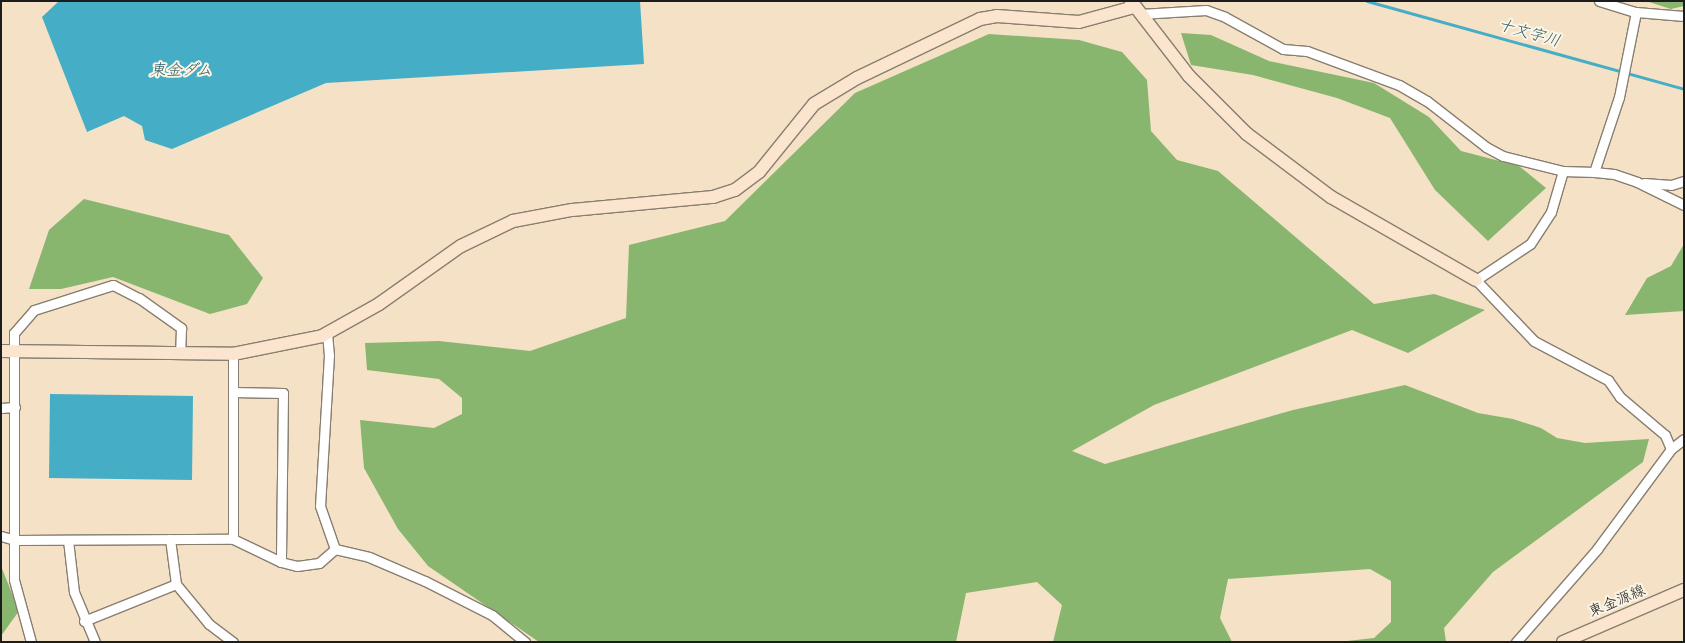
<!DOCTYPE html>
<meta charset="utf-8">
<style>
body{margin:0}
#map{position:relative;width:1685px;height:643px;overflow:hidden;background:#f5e1c5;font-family:"Architects Daughter","Klee One",sans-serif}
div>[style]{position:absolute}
.forest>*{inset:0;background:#88b66e}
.water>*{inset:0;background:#45adc5}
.stream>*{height:3px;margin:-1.5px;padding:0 1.5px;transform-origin:1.5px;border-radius:1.5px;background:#45adc5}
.roads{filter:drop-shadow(1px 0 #887e70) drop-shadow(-1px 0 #887e70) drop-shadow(0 1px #887e70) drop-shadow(0 -1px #887e70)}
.street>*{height:9px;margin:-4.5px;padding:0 4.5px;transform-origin:4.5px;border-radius:4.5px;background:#fff}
.secondary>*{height:12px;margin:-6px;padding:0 6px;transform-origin:6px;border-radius:6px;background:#fce5cf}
span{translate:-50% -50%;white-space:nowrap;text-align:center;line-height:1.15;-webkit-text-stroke:4px #fcf5e5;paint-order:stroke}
.street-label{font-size:15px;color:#1c1c1c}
.water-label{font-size:16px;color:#2e5d68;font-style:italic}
.frame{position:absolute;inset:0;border:2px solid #1c1c1c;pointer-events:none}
</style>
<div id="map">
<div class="forest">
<div style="clip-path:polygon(1646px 1px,1684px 1px,1684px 6px,1671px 9px)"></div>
<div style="clip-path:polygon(1181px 33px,1211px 35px,1269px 61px,1374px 83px,1429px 117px,1461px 151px,1519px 166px,1546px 188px,1488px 241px,1435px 190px,1390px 118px,1337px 98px,1253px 75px,1191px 65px)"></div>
<div style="clip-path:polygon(989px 34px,1079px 40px,1122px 52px,1147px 80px,1151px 131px,1177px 160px,1218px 171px,1374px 304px,1434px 294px,1485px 310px,1408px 353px,1352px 330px,1154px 405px,1072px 451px,1105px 464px,1293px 410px,1405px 385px,1478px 413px,1513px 419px,1541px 428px,1557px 438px,1585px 443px,1649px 439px,1643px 462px,1493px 572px,1444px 628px,1446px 642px,1338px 642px,1374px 638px,1391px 622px,1391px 581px,1370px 569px,1228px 579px,1220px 618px,1232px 642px,1053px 642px,1062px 605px,1037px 582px,966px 593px,956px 642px,539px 642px,428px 566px,398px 529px,364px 468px,360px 420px,434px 428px,462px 414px,462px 398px,439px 379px,367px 370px,365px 343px,439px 341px,530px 351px,626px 318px,629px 245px,725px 221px,855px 93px)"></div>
<div style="clip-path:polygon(84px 199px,229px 235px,263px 278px,247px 304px,210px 314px,113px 277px,61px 289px,29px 289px,49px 230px)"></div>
<div style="clip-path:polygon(1684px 244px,1684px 311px,1625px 315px,1647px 278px,1671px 266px)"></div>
<div style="clip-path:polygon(1px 566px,19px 611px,1px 636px)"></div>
</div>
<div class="water">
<div style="clip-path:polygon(59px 1px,640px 1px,644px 64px,326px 83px,172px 149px,145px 140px,142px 126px,124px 116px,87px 132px,42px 17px)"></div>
<div style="clip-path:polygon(50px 394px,193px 396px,192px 480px,49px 478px)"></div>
</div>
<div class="stream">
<div style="left:1367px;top:1px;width:329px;rotate:15.5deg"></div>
</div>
<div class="roads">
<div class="street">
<div style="left:1599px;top:1px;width:39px;rotate:17deg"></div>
<div style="left:1636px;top:12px;width:48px;rotate:4.8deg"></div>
<div style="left:1636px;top:12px;width:87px;rotate:101.3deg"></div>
<div style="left:1619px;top:97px;width:79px;rotate:108.4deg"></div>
<div style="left:1594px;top:172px;width:20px;rotate:6deg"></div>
<div style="left:1614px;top:174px;width:24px;rotate:19deg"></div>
<div style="left:1637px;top:182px;width:52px;rotate:26.1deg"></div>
<div style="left:1140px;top:14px;width:66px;rotate:-3.5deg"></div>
<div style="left:1206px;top:10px;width:20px;rotate:20deg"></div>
<div style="left:1225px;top:17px;width:66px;rotate:28.9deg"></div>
<div style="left:1283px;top:49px;width:24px;rotate:5deg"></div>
<div style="left:1307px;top:51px;width:98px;rotate:20.3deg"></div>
<div style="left:1399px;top:85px;width:32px;rotate:30deg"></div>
<div style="left:1427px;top:101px;width:75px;rotate:37.9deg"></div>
<div style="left:1486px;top:147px;width:19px;rotate:28deg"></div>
<div style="left:1503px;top:156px;width:62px;rotate:14deg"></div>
<div style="left:1563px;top:171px;width:31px;rotate:2deg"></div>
<div style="left:1563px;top:171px;width:43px;rotate:106.3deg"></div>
<div style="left:1551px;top:212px;width:38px;rotate:123deg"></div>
<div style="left:1530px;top:244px;width:65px;rotate:146.3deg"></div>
<div style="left:1476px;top:280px;width:84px;rotate:46.4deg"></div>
<div style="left:1534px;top:341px;width:84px;rotate:27.8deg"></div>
<div style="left:1608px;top:380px;width:21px;rotate:55deg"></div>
<div style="left:1620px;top:397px;width:59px;rotate:40.2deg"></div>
<div style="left:1665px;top:435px;width:15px;rotate:67deg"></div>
<div style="left:1644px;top:183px;width:27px;rotate:4deg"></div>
<div style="left:1671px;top:185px;width:14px;rotate:-17deg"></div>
<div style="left:327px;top:333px;width:22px;rotate:85deg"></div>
<div style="left:329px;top:355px;width:151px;rotate:93.4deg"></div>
<div style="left:320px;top:506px;width:46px;rotate:70.8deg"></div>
<div style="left:233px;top:392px;width:50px;rotate:1.1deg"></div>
<div style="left:283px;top:393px;width:169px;rotate:90.7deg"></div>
<div style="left:1px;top:408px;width:14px;rotate:-4deg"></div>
<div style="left:1px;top:536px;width:15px;rotate:16deg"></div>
<div style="left:15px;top:540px;width:218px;rotate:-0.3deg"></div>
<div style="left:233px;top:539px;width:53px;rotate:25.6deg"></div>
<div style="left:281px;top:562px;width:16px;rotate:14deg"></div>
<div style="left:297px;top:566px;width:22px;rotate:-8deg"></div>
<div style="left:319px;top:563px;width:21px;rotate:-41deg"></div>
<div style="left:170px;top:539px;width:45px;rotate:82.4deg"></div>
<div style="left:176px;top:584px;width:52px;rotate:50.5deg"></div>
<div style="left:209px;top:624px;width:30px;rotate:37deg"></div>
<div style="left:233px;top:539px;width:185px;rotate:-90deg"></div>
<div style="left:68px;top:540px;width:52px;rotate:83.4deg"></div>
<div style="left:74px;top:592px;width:54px;rotate:67.2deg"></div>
<div style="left:335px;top:549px;width:35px;rotate:13deg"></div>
<div style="left:369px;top:557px;width:61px;rotate:23.2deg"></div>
<div style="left:425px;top:581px;width:75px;rotate:26.9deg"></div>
<div style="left:492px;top:615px;width:43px;rotate:39.3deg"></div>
<div style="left:84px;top:621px;width:99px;rotate:-21.9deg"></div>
<div style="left:31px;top:642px;width:64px;rotate:-105.3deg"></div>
<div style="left:14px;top:580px;width:247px;rotate:-90deg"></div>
<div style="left:14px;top:333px;width:30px;rotate:-49deg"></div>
<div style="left:34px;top:310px;width:83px;rotate:-17.6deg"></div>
<div style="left:113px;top:285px;width:29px;rotate:27deg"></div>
<div style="left:139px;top:298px;width:52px;rotate:35.5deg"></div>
<div style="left:181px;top:328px;width:23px;rotate:92deg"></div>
<div style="left:1516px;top:642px;width:123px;rotate:-48.9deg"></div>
<div style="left:1597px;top:549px;width:124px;rotate:-53.5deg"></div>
<div style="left:1671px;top:449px;width:16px;rotate:-38deg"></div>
</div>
<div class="secondary">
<div style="left:1131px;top:1px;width:95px;rotate:52.3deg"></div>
<div style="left:1189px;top:76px;width:82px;rotate:45deg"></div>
<div style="left:1247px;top:134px;width:105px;rotate:36.9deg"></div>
<div style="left:1331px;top:197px;width:167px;rotate:29.8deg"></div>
<div style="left:1px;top:351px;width:232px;rotate:0.7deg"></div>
<div style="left:233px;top:354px;width:91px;rotate:-11.4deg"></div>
<div style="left:322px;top:336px;width:65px;rotate:-29.3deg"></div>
<div style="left:379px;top:304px;width:100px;rotate:-35.3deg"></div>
<div style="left:461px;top:246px;width:58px;rotate:-25.7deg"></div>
<div style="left:513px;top:221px;width:60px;rotate:-10.6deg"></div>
<div style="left:572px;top:210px;width:142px;rotate:-5.3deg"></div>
<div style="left:713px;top:197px;width:23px;rotate:-18deg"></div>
<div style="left:735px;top:190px;width:30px;rotate:-37deg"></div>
<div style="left:759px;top:172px;width:87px;rotate:-51deg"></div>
<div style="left:814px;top:104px;width:50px;rotate:-31.2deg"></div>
<div style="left:857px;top:78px;width:136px;rotate:-25.6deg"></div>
<div style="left:980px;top:19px;width:17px;rotate:-10deg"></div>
<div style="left:997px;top:16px;width:82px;rotate:4.2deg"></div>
<div style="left:1079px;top:22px;width:57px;rotate:-15.3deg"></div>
<div style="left:1563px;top:642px;width:132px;rotate:-23.3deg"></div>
</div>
</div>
<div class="street-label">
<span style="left:1617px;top:601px;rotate:-23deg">東金源線</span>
</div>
<div class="water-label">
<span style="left:1529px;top:33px;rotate:16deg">十文字川</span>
<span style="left:181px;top:70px">東金ダム</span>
</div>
<div class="frame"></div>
</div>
